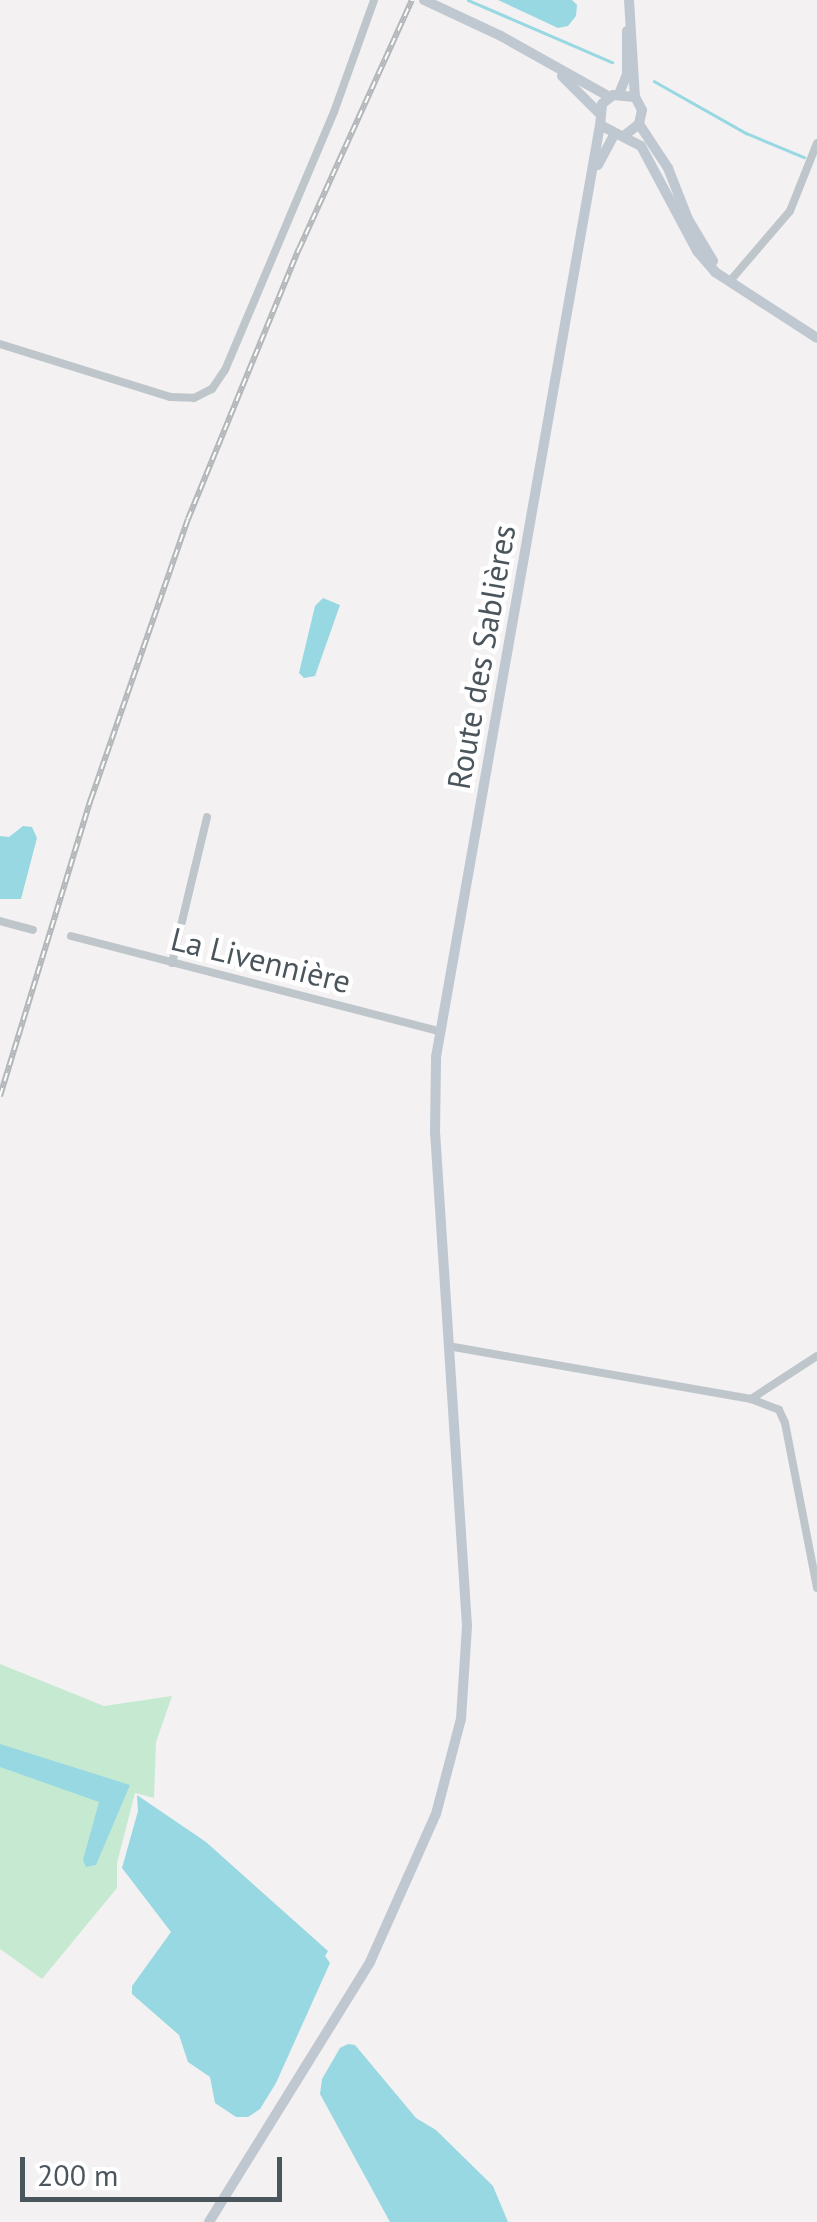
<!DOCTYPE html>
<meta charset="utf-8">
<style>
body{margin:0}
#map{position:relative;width:817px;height:2222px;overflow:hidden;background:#f3f1f1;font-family:"PT Sans",sans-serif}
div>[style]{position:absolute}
.green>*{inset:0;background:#c6ead1}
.water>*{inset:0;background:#98d8e2}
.stream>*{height:2.5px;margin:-1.25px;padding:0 1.25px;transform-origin:1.25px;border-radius:1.25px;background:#98d8e2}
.street>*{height:8px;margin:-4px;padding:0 4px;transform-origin:4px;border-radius:4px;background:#bec6cb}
.secondary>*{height:10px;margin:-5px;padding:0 5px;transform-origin:5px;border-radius:5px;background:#bfc8d0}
.rail>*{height:6px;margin-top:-3px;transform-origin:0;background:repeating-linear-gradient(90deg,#fff 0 8px,#b4b7ba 0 16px);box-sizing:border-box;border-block:2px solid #b4b7ba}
span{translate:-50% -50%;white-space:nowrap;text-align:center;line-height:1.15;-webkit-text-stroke:9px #fff;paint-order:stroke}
.street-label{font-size:32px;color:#4b555c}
.scale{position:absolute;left:20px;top:2157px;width:262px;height:45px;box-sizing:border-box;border:5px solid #4b555c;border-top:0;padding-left:12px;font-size:30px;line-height:35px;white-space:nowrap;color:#4b555c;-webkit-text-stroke:8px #fff;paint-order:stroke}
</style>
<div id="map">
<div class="green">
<div style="clip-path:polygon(0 1664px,104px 1706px,172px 1696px,156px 1742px,154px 1798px,135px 1793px,117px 1863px,117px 1888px,42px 1979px,0 1949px)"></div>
</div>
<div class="water">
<div style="clip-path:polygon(498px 0,572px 0,577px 5px,576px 16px,568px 26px,558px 28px)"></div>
<div style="clip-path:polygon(323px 598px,340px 605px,315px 676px,304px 678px,299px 673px,315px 606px)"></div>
<div style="clip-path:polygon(23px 826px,32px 827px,37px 838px,21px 899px,0 899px,0 836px,9px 837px)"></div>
<div style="clip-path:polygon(0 1744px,130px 1785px,96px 1865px,86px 1867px,83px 1860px,99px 1802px,0 1767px)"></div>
<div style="clip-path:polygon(137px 1795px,206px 1842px,328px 1951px,325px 1956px,330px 1963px,276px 2083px,260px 2109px,248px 2117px,236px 2117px,215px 2103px,210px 2077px,188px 2062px,179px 2035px,132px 1994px,132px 1986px,171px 1932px,122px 1868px,138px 1811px)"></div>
<div style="clip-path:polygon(348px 2044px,355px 2045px,416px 2118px,436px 2130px,493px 2186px,508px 2222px,390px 2222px,320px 2094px,322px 2079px,340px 2048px)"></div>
</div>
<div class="stream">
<div style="left:468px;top:0;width:157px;rotate:23.3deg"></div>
<div style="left:654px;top:81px;width:106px;rotate:29.5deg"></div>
<div style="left:746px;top:133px;width:63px;rotate:22.5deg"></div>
</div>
<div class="street">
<div style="left:730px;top:281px;width:92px;rotate:-49.4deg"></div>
<div style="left:790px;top:211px;width:73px;rotate:-68.3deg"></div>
<div style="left:0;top:344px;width:178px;rotate:17.3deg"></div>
<div style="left:170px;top:397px;width:24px;rotate:2deg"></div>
<div style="left:194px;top:398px;width:20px;rotate:-27deg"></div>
<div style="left:212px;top:389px;width:23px;rotate:-56deg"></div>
<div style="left:225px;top:370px;width:280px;rotate:-67.1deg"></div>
<div style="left:334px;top:112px;width:119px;rotate:-70.3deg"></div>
<div style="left:0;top:921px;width:34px;rotate:15deg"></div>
<div style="left:71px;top:936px;width:380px;rotate:14.5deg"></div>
<div style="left:172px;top:963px;width:150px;rotate:-76.5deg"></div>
<div style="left:448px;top:1346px;width:308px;rotate:9.9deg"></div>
<div style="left:751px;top:1399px;width:79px;rotate:-33.1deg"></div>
<div style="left:751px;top:1399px;width:30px;rotate:21deg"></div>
<div style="left:779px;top:1410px;width:14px;rotate:65deg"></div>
<div style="left:785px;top:1423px;width:168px;rotate:79deg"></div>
</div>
<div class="secondary">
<div style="left:424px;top:0;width:85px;rotate:25.1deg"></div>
<div style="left:501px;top:36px;width:123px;rotate:29.3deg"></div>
<div style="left:629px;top:0;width:97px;rotate:86.5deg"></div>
<div style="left:562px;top:76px;width:52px;rotate:45deg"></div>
<div style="left:619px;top:94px;width:22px;rotate:-68deg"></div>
<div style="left:627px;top:74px;width:43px;rotate:-90deg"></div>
<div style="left:639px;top:124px;width:53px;rotate:56.6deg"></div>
<div style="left:668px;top:168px;width:55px;rotate:68.6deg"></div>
<div style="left:688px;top:219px;width:49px;rotate:59.2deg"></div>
<div style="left:625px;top:135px;width:18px;rotate:-38deg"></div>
<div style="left:639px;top:124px;width:14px;rotate:-78deg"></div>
<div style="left:642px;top:110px;width:15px;rotate:-118deg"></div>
<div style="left:635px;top:97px;width:22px;rotate:-175deg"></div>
<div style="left:613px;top:95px;width:14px;rotate:141deg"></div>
<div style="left:602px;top:104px;width:21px;rotate:95deg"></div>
<div style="left:600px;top:125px;width:46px;rotate:27.1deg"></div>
<div style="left:641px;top:146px;width:119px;rotate:61.9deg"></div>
<div style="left:697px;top:251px;width:28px;rotate:49deg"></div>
<div style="left:715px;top:272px;width:121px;rotate:32.9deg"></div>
<div style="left:598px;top:165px;width:34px;rotate:-62deg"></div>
<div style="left:209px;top:2222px;width:306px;rotate:-58.2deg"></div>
<div style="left:370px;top:1962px;width:162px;rotate:-66deg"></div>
<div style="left:436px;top:1814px;width:98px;rotate:-75.3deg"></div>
<div style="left:461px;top:1719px;width:93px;rotate:-86.3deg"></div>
<div style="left:467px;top:1626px;width:494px;rotate:-93.7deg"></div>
<div style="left:435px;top:1133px;width:76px;rotate:-89.2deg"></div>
<div style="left:436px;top:1057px;width:946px;rotate:-80.02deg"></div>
</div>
<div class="rail">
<div style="left:0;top:1096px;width:311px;rotate:-73deg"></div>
<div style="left:91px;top:799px;width:296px;rotate:-70.9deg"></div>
<div style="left:188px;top:519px;width:292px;rotate:-67.7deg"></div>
<div style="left:299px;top:249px;width:273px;rotate:-65.6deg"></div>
</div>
<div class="street-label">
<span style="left:481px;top:657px;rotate:-80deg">Route des Sablières</span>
<span style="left:261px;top:960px;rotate:14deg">La Livennière</span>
</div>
<div class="scale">200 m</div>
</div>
